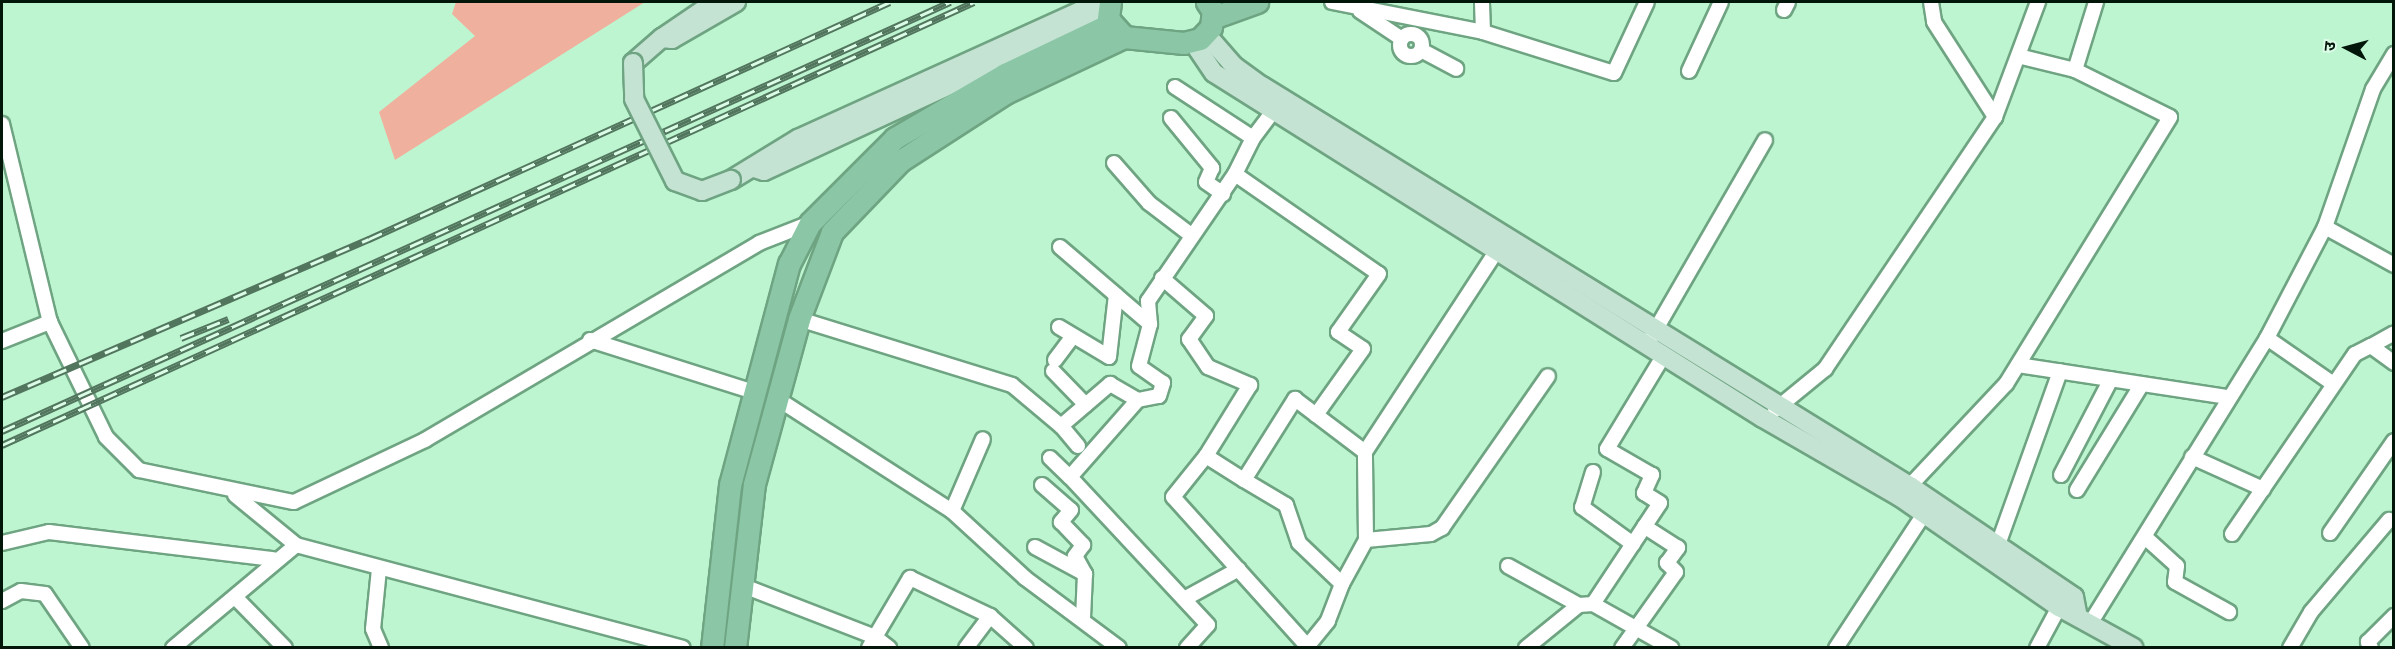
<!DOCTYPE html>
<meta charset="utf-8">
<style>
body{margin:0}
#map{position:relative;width:2395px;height:649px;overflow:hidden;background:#bdf5d0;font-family:Commissioner,"Noto Sans Devanagari",sans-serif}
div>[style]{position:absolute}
.green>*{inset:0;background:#f0b09e}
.roads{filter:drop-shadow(2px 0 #6fa482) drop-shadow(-2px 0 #6fa482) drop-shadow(0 2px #6fa482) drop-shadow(0 -2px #6fa482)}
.street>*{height:14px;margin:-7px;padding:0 7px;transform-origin:7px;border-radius:7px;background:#fff}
.street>.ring{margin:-7px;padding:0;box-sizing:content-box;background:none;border:14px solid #fff;border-radius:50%}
.secondary>*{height:18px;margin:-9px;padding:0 9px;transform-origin:9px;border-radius:9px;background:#c5e3d3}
.primary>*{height:21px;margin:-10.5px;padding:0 10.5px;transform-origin:10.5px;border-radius:10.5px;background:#8bc7a6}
.rail>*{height:7px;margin-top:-3.5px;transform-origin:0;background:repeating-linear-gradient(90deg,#dbfce6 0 14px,#52755e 0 28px);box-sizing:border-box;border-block:2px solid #52755e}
.bridges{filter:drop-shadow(2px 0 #6fa482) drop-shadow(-2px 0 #6fa482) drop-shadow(0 2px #6fa482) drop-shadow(0 -2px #6fa482)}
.secondary-bridge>*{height:18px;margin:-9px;padding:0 9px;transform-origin:9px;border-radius:9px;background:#c5e3d3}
span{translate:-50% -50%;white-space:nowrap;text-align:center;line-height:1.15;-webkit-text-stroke:4.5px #dbfce6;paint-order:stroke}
.frame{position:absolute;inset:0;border:3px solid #02160a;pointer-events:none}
.north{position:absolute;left:2317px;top:18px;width:60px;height:60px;-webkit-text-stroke:4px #dbfce6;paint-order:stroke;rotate:276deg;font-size:16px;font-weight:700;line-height:24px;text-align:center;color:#02160a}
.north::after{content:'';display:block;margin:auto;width:21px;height:27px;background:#02160a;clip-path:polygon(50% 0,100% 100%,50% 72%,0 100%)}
</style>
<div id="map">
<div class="green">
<div style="clip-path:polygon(456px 2px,645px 2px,395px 160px,379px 112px,475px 36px,452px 14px)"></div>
</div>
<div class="roads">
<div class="street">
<div style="left:1332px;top:2px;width:154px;rotate:11.2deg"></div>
<div style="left:1483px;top:32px;width:30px;rotate:-92deg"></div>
<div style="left:1931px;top:2px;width:20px;rotate:81deg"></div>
<div style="left:1934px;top:22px;width:113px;rotate:57.3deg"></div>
<div style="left:1784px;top:10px;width:9px;rotate:-63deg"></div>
<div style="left:1360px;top:11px;width:50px;rotate:33.7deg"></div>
<div style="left:1483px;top:32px;width:137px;rotate:17.4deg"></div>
<div style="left:1614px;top:73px;width:78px;rotate:-65.1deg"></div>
<div class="ring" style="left:1400px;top:34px;width:8px;height:8px"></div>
<div style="left:1421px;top:50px;width:40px;rotate:28deg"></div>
<div style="left:2075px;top:70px;width:71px;rotate:-72.8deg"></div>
<div style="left:1689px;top:71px;width:76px;rotate:-65.1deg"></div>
<div style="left:1175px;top:87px;width:93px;rotate:33.2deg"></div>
<div style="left:1253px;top:138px;width:40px;rotate:116.6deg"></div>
<div style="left:1171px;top:118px;width:65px;rotate:50.6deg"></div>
<div style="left:1212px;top:168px;width:15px;rotate:113deg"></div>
<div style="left:1206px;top:182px;width:21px;rotate:35deg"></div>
<div style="left:2px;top:124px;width:204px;rotate:76.4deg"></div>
<div style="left:50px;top:322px;width:128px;rotate:64deg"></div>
<div style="left:106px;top:437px;width:47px;rotate:45deg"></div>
<div style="left:139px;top:470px;width:158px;rotate:11.7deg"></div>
<div style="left:294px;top:502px;width:145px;rotate:-25.3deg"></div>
<div style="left:425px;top:440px;width:388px;rotate:-30.5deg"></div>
<div style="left:759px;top:243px;width:55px;rotate:-21.4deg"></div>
<div style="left:1253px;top:138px;width:35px;rotate:-53deg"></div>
<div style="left:1114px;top:163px;width:53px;rotate:48.8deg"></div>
<div style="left:1149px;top:203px;width:53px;rotate:37.3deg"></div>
<div style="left:2325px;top:227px;width:79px;rotate:28.8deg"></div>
<div style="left:1060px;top:247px;width:74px;rotate:40.6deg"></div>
<div style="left:1162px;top:278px;width:58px;rotate:40.8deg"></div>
<div style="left:1206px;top:316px;width:29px;rotate:126deg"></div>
<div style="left:1189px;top:339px;width:34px;rotate:56deg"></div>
<div style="left:1208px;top:367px;width:46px;rotate:23.2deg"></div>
<div style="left:1250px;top:385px;width:84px;rotate:121.8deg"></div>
<div style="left:799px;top:319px;width:223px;rotate:17.2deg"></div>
<div style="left:1012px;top:385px;width:64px;rotate:39.9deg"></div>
<div style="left:1059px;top:327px;width:58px;rotate:31deg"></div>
<div style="left:1109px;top:357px;width:62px;rotate:-83.6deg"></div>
<div style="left:1116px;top:295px;width:45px;rotate:40.5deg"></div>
<div style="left:1652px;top:336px;width:226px;rotate:-60deg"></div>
<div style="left:2267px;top:338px;width:79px;rotate:34.7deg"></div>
<div style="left:590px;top:340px;width:175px;rotate:17.6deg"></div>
<div style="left:2px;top:341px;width:52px;rotate:-21.6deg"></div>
<div style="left:2371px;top:346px;width:26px;rotate:-29deg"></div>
<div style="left:1055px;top:360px;width:30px;rotate:-53deg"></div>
<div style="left:2018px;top:365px;width:211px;rotate:8.7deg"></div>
<div style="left:1053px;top:371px;width:47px;rotate:45.9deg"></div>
<div style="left:779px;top:400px;width:206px;rotate:32.7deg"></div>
<div style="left:952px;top:511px;width:99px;rotate:42.5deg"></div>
<div style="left:1025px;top:578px;width:117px;rotate:36.7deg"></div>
<div style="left:1775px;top:410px;width:65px;rotate:-39.4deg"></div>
<div style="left:1825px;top:369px;width:304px;rotate:-56deg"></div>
<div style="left:1995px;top:117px;width:123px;rotate:-69.5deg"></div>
<div style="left:1078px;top:446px;width:26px;rotate:-130deg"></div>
<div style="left:1061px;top:426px;width:65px;rotate:-40.6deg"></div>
<div style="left:1110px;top:384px;width:32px;rotate:30deg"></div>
<div style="left:2192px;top:457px;width:78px;rotate:24.3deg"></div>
<div style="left:1050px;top:458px;width:28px;rotate:44deg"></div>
<div style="left:1593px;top:472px;width:37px;rotate:107deg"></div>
<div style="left:1582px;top:507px;width:63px;rotate:36deg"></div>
<div style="left:2061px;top:475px;width:108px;rotate:-62.5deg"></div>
<div style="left:1244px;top:480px;width:49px;rotate:30.8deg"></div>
<div style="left:1286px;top:505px;width:40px;rotate:71.1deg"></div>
<div style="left:1299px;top:543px;width:59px;rotate:43.6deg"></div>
<div style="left:1342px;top:584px;width:40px;rotate:111deg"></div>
<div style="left:1328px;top:621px;width:35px;rotate:129deg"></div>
<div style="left:1042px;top:485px;width:38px;rotate:41deg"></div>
<div style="left:1071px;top:510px;width:16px;rotate:130deg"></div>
<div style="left:1061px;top:522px;width:32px;rotate:46deg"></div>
<div style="left:1083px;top:545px;width:14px;rotate:126deg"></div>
<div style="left:1075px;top:556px;width:21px;rotate:61deg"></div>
<div style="left:2077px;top:490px;width:124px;rotate:-58.5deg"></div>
<div style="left:1905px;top:491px;width:147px;rotate:-46.7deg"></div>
<div style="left:2006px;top:384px;width:313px;rotate:-58.4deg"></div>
<div style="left:2170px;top:117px;width:106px;rotate:-153.7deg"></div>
<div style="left:2075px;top:70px;width:55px;rotate:-166.2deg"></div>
<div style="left:235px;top:495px;width:79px;rotate:39.3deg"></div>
<div style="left:952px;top:511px;width:78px;rotate:-66.7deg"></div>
<div style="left:2330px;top:533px;width:112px;rotate:-55.2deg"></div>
<div style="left:2232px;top:534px;width:218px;rotate:-55.7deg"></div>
<div style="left:2355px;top:354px;width:18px;rotate:-27deg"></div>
<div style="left:2371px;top:346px;width:29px;rotate:36deg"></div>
<div style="left:2145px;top:537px;width:43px;rotate:42.2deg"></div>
<div style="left:2177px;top:566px;width:16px;rotate:97deg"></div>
<div style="left:2175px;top:582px;width:62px;rotate:29.1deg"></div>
<div style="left:1366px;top:540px;width:65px;rotate:-5.3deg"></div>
<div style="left:1431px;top:534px;width:13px;rotate:-29deg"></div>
<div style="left:1442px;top:528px;width:185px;rotate:-55.1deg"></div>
<div style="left:2px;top:543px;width:48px;rotate:-13.2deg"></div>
<div style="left:49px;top:532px;width:226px;rotate:6.9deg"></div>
<div style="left:1035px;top:547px;width:57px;rotate:28.4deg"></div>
<div style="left:1085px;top:574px;width:44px;rotate:92.6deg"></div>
<div style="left:1995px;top:553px;width:193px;rotate:-70.3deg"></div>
<div style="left:1508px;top:566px;width:81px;rotate:28.8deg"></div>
<div style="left:379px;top:569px;width:60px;rotate:95.7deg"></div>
<div style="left:373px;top:629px;width:21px;rotate:67deg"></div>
<div style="left:1342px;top:584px;width:50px;rotate:-61.4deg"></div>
<div style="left:1366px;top:540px;width:88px;rotate:-90.7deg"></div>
<div style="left:741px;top:585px;width:144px;rotate:21.2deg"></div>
<div style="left:875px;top:637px;width:69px;rotate:-59.3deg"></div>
<div style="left:910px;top:578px;width:89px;rotate:25.4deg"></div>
<div style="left:990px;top:616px;width:48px;rotate:41.6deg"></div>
<div style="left:236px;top:598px;width:70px;rotate:45.6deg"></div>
<div style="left:1186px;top:598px;width:60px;rotate:-28.7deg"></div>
<div style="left:2px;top:601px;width:21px;rotate:-28deg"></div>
<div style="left:21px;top:591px;width:24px;rotate:7deg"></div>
<div style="left:45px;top:594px;width:65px;rotate:55.6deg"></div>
<div style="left:1593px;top:604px;width:90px;rotate:29.4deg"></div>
<div style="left:2091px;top:622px;width:334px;rotate:-58.2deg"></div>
<div style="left:2267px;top:338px;width:125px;rotate:-62.4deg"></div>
<div style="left:2325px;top:227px;width:146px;rotate:-70.8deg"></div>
<div style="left:2373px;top:89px;width:41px;rotate:-59deg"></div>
<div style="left:173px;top:648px;width:160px;rotate:-39.9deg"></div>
<div style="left:296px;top:545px;width:400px;rotate:14.9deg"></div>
<div style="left:869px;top:648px;width:13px;rotate:-61deg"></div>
<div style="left:875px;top:637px;width:18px;rotate:38deg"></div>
<div style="left:966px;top:648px;width:40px;rotate:-53deg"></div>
<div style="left:1187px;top:648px;width:31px;rotate:-48deg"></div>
<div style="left:1208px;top:625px;width:202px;rotate:-133deg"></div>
<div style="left:1070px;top:477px;width:103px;rotate:-48.6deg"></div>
<div style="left:1138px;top:400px;width:21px;rotate:-11deg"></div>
<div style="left:1159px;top:396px;width:14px;rotate:-73deg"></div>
<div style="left:1163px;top:383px;width:29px;rotate:-145deg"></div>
<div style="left:1139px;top:366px;width:43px;rotate:-75.3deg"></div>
<div style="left:1150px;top:324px;width:23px;rotate:-95deg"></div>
<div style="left:1148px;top:301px;width:154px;rotate:-55.6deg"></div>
<div style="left:1235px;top:174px;width:175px;rotate:34.8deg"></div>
<div style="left:1379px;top:274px;width:71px;rotate:125.3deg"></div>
<div style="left:1338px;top:332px;width:30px;rotate:34deg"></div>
<div style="left:1363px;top:349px;width:81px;rotate:125.5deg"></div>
<div style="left:1309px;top:648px;width:203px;rotate:-132deg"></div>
<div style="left:1173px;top:497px;width:53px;rotate:-51.2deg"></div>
<div style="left:1206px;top:456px;width:45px;rotate:32.3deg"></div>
<div style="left:1244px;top:480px;width:96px;rotate:-57.8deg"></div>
<div style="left:1295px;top:399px;width:88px;rotate:37.1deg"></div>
<div style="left:1365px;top:452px;width:243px;rotate:-56.8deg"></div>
<div style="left:1526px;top:648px;width:68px;rotate:-39.1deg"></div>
<div style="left:1579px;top:605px;width:14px;rotate:-4deg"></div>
<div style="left:1593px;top:604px;width:121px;rotate:-56.4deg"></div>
<div style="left:1660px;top:503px;width:19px;rotate:-148deg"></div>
<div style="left:1644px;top:493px;width:20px;rotate:-66deg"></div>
<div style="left:1652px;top:475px;width:52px;rotate:-150deg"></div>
<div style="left:1607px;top:449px;width:110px;rotate:-58.8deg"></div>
<div style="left:1622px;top:648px;width:93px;rotate:-54.6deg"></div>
<div style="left:1676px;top:572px;width:13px;rotate:-135deg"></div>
<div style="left:1667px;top:563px;width:19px;rotate:-54deg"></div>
<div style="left:1678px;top:548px;width:40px;rotate:-147.1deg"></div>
<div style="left:1836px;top:648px;width:160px;rotate:-56.7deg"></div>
<div style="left:2037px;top:648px;width:47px;rotate:-61.8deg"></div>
<div style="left:2290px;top:648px;width:42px;rotate:-59.7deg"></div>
<div style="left:2311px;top:612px;width:121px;rotate:-49.7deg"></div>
<div style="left:2371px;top:648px;width:7px;rotate:-117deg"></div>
<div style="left:2368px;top:642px;width:37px;rotate:-45deg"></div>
</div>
<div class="secondary">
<div style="left:715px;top:2px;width:64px;rotate:145.8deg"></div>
<div style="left:662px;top:38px;width:10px;rotate:6deg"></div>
<div style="left:672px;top:39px;width:74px;rotate:-30deg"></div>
<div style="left:1206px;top:34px;width:43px;rotate:48.8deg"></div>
<div style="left:1234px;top:66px;width:34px;rotate:36deg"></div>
<div style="left:1262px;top:86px;width:762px;rotate:31.69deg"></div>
<div style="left:1910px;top:486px;width:198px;rotate:34.1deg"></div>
<div style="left:2074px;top:597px;width:16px;rotate:79deg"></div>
<div style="left:1193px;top:42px;width:37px;rotate:56deg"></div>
<div style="left:1214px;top:73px;width:648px;rotate:32.15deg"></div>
<div style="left:1763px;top:418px;width:158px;rotate:30deg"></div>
<div style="left:1900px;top:497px;width:193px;rotate:34.7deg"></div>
<div style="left:2059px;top:607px;width:85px;rotate:28.7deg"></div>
<div style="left:633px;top:63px;width:38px;rotate:-41deg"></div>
<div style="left:754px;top:168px;width:10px;rotate:17deg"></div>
<div style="left:764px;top:171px;width:380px;rotate:-24.9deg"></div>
<div style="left:731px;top:180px;width:79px;rotate:-31.5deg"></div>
<div style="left:798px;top:139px;width:332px;rotate:-24.4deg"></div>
</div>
<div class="primary">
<div style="left:1110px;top:2px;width:17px;rotate:97deg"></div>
<div style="left:1108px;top:19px;width:24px;rotate:48deg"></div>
<div style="left:1124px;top:37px;width:60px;rotate:5.7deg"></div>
<div style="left:1184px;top:43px;width:16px;rotate:-14deg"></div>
<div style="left:1200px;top:39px;width:16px;rotate:-47deg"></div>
<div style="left:1211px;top:27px;width:16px;rotate:-83deg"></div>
<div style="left:1213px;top:11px;width:11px;rotate:-124deg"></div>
<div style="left:1212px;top:18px;width:48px;rotate:-19.6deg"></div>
<div style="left:712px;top:648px;width:164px;rotate:-83.7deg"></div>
<div style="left:730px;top:485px;width:229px;rotate:-75.1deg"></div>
<div style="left:789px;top:264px;width:46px;rotate:-62.9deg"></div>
<div style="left:810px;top:223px;width:120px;rotate:-45deg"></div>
<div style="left:895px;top:138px;width:127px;rotate:-30.2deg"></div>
<div style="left:1005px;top:74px;width:116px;rotate:-25.5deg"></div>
<div style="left:735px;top:648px;width:165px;rotate:-83.4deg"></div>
<div style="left:754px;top:484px;width:171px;rotate:-74.7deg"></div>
<div style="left:799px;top:319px;width:93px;rotate:-69.2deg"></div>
<div style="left:832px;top:232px;width:98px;rotate:-46.2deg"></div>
<div style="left:900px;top:161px;width:125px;rotate:-32.9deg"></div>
<div style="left:1005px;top:93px;width:132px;rotate:-25.2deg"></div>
</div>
</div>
<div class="rail">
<div style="left:181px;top:338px;width:51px;rotate:-22deg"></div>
<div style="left:2px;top:397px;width:400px;rotate:-23.3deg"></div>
<div style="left:369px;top:239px;width:572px;rotate:-24.46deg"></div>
<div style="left:2px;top:431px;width:1041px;rotate:-24.35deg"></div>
<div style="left:2px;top:445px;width:1068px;rotate:-24.5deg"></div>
</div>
<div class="bridges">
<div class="secondary-bridge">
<div style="left:633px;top:63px;width:36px;rotate:88deg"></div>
<div style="left:634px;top:99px;width:92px;rotate:63.4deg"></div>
<div style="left:675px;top:181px;width:29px;rotate:20deg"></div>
<div style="left:702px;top:191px;width:31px;rotate:-21deg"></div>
</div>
</div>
<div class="frame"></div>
<div class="north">उ</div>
</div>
